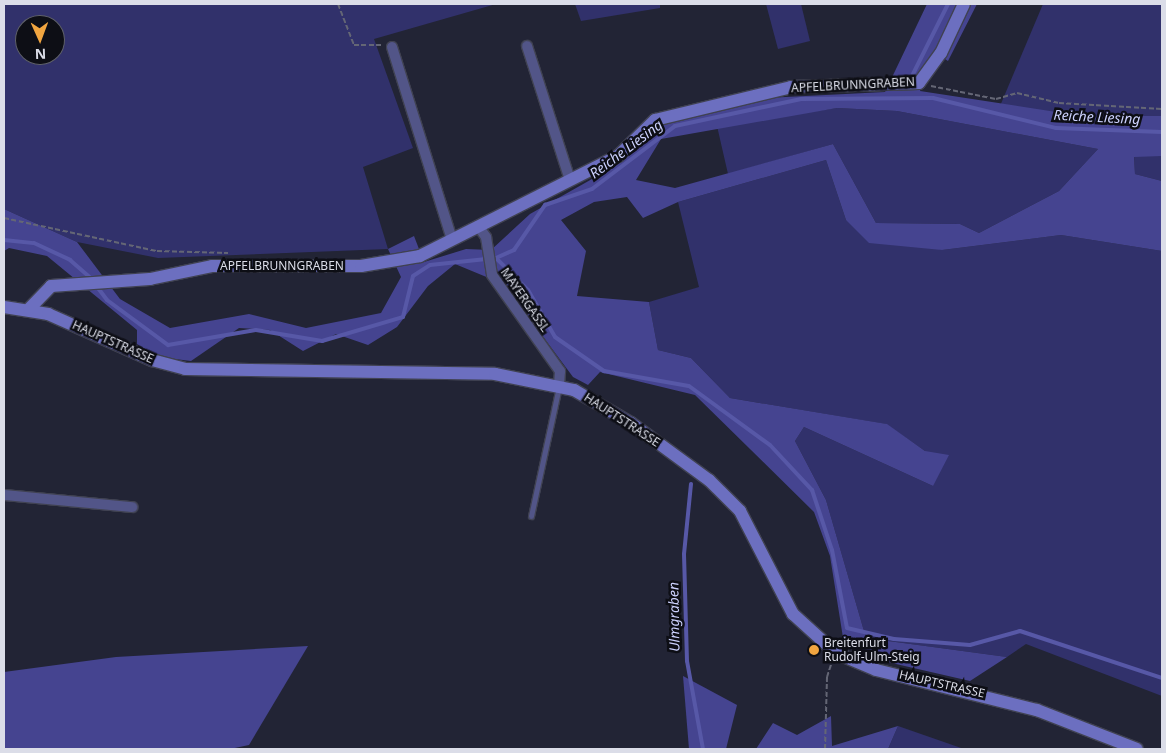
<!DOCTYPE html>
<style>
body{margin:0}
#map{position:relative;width:1166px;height:753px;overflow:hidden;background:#222435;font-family:"Noto Sans",sans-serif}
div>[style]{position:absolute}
.green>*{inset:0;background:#31316b}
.forest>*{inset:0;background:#454490}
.stream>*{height:4px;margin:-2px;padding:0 2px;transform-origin:2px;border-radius:2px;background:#5758a7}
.path>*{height:2px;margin-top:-1px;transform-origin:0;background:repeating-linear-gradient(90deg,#646675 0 5px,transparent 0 7.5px)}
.roads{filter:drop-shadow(1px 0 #404252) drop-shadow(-1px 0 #404252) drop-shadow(0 1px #404252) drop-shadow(0 -1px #404252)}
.lane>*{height:5px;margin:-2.5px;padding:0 2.5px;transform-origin:2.5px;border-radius:2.5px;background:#525588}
.street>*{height:10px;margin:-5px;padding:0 5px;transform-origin:5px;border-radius:5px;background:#525588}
.secondary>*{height:12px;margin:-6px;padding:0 6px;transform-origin:6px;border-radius:6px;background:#6c6fc0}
.dots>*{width:14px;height:14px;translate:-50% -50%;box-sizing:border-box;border:2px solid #0d0e15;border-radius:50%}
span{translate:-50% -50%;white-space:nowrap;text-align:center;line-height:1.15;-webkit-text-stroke:5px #0d0e15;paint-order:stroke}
.street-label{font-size:12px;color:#dbdde8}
.poi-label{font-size:12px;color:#dbdde8}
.left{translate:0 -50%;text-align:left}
.water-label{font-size:14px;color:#ccd1fd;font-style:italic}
.frame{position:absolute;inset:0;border:5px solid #dbdde8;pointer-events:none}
.north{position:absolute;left:15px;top:15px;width:50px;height:50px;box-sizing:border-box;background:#0d0e15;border:1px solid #5f6169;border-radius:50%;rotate:178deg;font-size:14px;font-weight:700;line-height:20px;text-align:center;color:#dbdde8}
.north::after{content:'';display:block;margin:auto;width:18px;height:22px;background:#f1a540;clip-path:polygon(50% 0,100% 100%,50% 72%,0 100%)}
</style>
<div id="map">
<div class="green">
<div style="clip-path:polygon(evenodd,4px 4px,496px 4px,374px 39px,413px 148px,363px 167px,388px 249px,158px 258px,77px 242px,4px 209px,4px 4px,25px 25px,55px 25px,55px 55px,25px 55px,25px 25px)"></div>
<div style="clip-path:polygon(575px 4px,660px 4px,660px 8px,581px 21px)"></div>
<div style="clip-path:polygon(766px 4px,801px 4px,810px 41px,778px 49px)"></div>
<div style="clip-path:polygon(1043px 4px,1162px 4px,1162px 116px,1082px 116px,1000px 106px)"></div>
<div style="clip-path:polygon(837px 108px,897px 111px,1098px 149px,1059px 191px,979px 233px,960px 224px,876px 223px,833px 144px,728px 174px,717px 126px)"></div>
<div style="clip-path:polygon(1134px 156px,1162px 156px,1162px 181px,1135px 174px)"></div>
<div style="clip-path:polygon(826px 160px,846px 220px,942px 250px,1061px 235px,1162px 251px,1162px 696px,1026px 644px,1007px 657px,866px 638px,826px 500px,795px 441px,804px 427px,933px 486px,925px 451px,886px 424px,730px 398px,691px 358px,658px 350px,649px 302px,699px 287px,678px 202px)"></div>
<div style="clip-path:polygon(898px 726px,964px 749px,888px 749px)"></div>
</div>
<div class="forest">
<div style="clip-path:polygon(evenodd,927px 4px,977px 4px,948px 61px,934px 52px,920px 91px,1082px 116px,1162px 116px,1162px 156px,1134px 157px,1135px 174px,1162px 181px,1162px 251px,1061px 235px,942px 250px,869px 243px,846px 220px,826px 160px,678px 202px,643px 218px,627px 197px,594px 202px,561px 220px,586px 251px,577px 296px,649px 302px,658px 350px,691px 358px,730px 398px,887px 424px,925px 451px,949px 455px,933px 486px,804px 427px,795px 441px,826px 500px,866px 638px,1007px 657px,970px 681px,883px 661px,844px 644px,830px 556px,814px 512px,695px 395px,600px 372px,588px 385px,573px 377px,518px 303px,518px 290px,455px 264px,428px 286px,397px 327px,368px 345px,336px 334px,303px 351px,270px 330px,239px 328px,191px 361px,159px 357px,137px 344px,137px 330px,47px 256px,9px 248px,4px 251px,4px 209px,77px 242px,120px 299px,170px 328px,249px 314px,306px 328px,381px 313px,401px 277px,388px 249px,414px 236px,424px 262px,466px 249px,491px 250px,530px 214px,608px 170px,657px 124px,766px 98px,885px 92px,927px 4px,837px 108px,897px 111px,1098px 149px,1059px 191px,979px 233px,960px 224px,876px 223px,833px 144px,675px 188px,636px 180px,661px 139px,837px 108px)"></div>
<div style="clip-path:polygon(308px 646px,249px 745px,230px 749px,4px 749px,4px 672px,116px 657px)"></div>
<div style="clip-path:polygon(683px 676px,737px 705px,726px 749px,689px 749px)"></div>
<div style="clip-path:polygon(831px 716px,832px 746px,898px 726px,888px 749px,756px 749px,773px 723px,797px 735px)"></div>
</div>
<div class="stream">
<div style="left:913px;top:74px;width:78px;rotate:-63.4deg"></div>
<div style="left:4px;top:240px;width:30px;rotate:6deg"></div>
<div style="left:34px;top:243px;width:40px;rotate:25deg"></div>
<div style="left:70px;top:260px;width:30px;rotate:41deg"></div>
<div style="left:496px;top:258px;width:45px;rotate:45deg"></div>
<div style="left:528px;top:290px;width:54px;rotate:60.1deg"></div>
<div style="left:555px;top:337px;width:60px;rotate:34.8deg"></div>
<div style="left:604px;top:371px;width:86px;rotate:10deg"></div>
<div style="left:689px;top:386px;width:100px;rotate:36.1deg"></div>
<div style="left:770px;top:445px;width:62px;rotate:47deg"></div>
<div style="left:812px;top:490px;width:63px;rotate:71.6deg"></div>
<div style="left:832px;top:550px;width:79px;rotate:79.1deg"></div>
<div style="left:847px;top:628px;width:48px;rotate:13.2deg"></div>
<div style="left:894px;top:639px;width:76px;rotate:4.5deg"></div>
<div style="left:970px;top:645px;width:52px;rotate:-15.6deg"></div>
<div style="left:1020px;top:631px;width:150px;rotate:18.3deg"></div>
<div style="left:98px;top:288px;width:15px;rotate:53deg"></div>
<div style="left:107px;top:300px;width:76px;rotate:36.4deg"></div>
<div style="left:168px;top:345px;width:89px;rotate:-9.7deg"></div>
<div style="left:256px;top:330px;width:67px;rotate:9.5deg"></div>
<div style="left:322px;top:341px;width:84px;rotate:-16.5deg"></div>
<div style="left:403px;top:317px;width:42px;rotate:-76.3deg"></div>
<div style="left:413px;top:276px;width:20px;rotate:-33deg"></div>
<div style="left:430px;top:265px;width:66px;rotate:-6.1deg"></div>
<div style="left:496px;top:258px;width:20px;rotate:-24deg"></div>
<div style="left:514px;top:250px;width:55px;rotate:-55.4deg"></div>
<div style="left:545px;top:205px;width:50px;rotate:-18.8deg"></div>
<div style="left:592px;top:189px;width:104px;rotate:-37.2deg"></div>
<div style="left:675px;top:126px;width:129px;rotate:-12.1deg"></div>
<div style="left:801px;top:99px;width:132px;rotate:-0.4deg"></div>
<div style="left:933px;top:98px;width:127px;rotate:13.7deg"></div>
<div style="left:1056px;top:128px;width:106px;rotate:2.2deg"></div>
<div style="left:691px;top:484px;width:70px;rotate:95.7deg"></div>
<div style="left:684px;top:554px;width:107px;rotate:88.4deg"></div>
<div style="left:687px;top:661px;width:89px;rotate:79.7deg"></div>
</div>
<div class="path">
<div style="left:338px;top:4px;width:44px;rotate:68.7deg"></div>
<div style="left:354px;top:45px;width:28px"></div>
<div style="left:762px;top:4px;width:1px;rotate:90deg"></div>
<div style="left:931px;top:86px;width:66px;rotate:11.3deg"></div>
<div style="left:996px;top:99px;width:22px;rotate:-16deg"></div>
<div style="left:1017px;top:93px;width:43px;rotate:13.4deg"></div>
<div style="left:1059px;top:103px;width:103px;rotate:3.3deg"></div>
<div style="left:4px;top:218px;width:157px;rotate:12.2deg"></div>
<div style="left:157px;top:251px;width:71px;rotate:1.6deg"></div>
<div style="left:825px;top:749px;width:72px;rotate:-88.4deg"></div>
<div style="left:827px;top:677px;width:13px;rotate:-72deg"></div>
</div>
<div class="roads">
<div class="lane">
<div style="left:531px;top:516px;width:132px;rotate:-77.8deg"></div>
</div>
<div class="street">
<div style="left:527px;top:46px;width:141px;rotate:72.2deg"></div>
<div style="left:392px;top:47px;width:202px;rotate:72.7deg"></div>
<div style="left:478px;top:226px;width:14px;rotate:54deg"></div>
<div style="left:486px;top:237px;width:38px;rotate:81deg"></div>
<div style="left:492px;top:275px;width:118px;rotate:54.7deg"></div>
<div style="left:560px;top:371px;width:14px;rotate:94deg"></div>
<div style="left:4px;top:495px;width:129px;rotate:5.4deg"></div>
</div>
<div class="secondary">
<div style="left:4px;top:307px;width:45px;rotate:9deg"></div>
<div style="left:48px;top:314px;width:114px;rotate:23.9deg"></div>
<div style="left:152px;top:360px;width:34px;rotate:15deg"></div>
<div style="left:185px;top:369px;width:310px;rotate:0.9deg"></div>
<div style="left:495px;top:374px;width:81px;rotate:11.4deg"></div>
<div style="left:574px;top:390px;width:66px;rotate:30.1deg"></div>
<div style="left:631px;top:423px;width:97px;rotate:36.2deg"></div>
<div style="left:709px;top:480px;width:44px;rotate:45deg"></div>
<div style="left:740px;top:511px;width:116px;rotate:62.8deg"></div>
<div style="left:793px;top:614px;width:58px;rotate:42.2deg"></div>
<div style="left:836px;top:653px;width:43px;rotate:23deg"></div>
<div style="left:876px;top:670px;width:166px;rotate:14deg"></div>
<div style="left:1037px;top:710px;width:107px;rotate:21.3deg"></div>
<div style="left:29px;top:309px;width:32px;rotate:-46deg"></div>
<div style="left:51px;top:286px;width:99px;rotate:-4deg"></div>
<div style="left:150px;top:279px;width:63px;rotate:-11.8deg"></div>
<div style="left:212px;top:266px;width:149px"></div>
<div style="left:361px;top:266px;width:60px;rotate:-9.6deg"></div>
<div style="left:420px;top:256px;width:222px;rotate:-26.8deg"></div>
<div style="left:618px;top:156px;width:52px;rotate:-44.2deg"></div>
<div style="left:655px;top:120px;width:140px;rotate:-13.6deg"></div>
<div style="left:791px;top:87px;width:128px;rotate:-1.8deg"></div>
<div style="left:919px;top:83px;width:37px;rotate:-54deg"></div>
<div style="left:941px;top:53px;width:54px;rotate:-64.9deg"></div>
</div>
</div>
<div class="dots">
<div style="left:814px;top:650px;background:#f1a540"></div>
</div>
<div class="street-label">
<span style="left:853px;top:85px;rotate:-3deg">APFELBRUNNGRABEN</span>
<span style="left:282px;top:266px">APFELBRUNNGRABEN</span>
<span style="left:525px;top:300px;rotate:55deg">MAYERGASSL</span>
<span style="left:113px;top:342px;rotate:24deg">HAUPTSTRASSE</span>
<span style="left:622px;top:420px;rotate:33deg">HAUPTSTRASSE</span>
<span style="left:942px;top:684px;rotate:13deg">HAUPTSTRASSE</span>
</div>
<div class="poi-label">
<span class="left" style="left:824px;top:650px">Breitenfurt<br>Rudolf-Ulm-Steig</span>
</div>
<div class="water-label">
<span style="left:1097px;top:117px;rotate:3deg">Reiche Liesing</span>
<span style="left:626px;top:149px;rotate:-37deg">Reiche Liesing</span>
<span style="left:674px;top:617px;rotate:-91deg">Ulmgraben</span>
</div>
<div class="frame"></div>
<div class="north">N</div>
</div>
